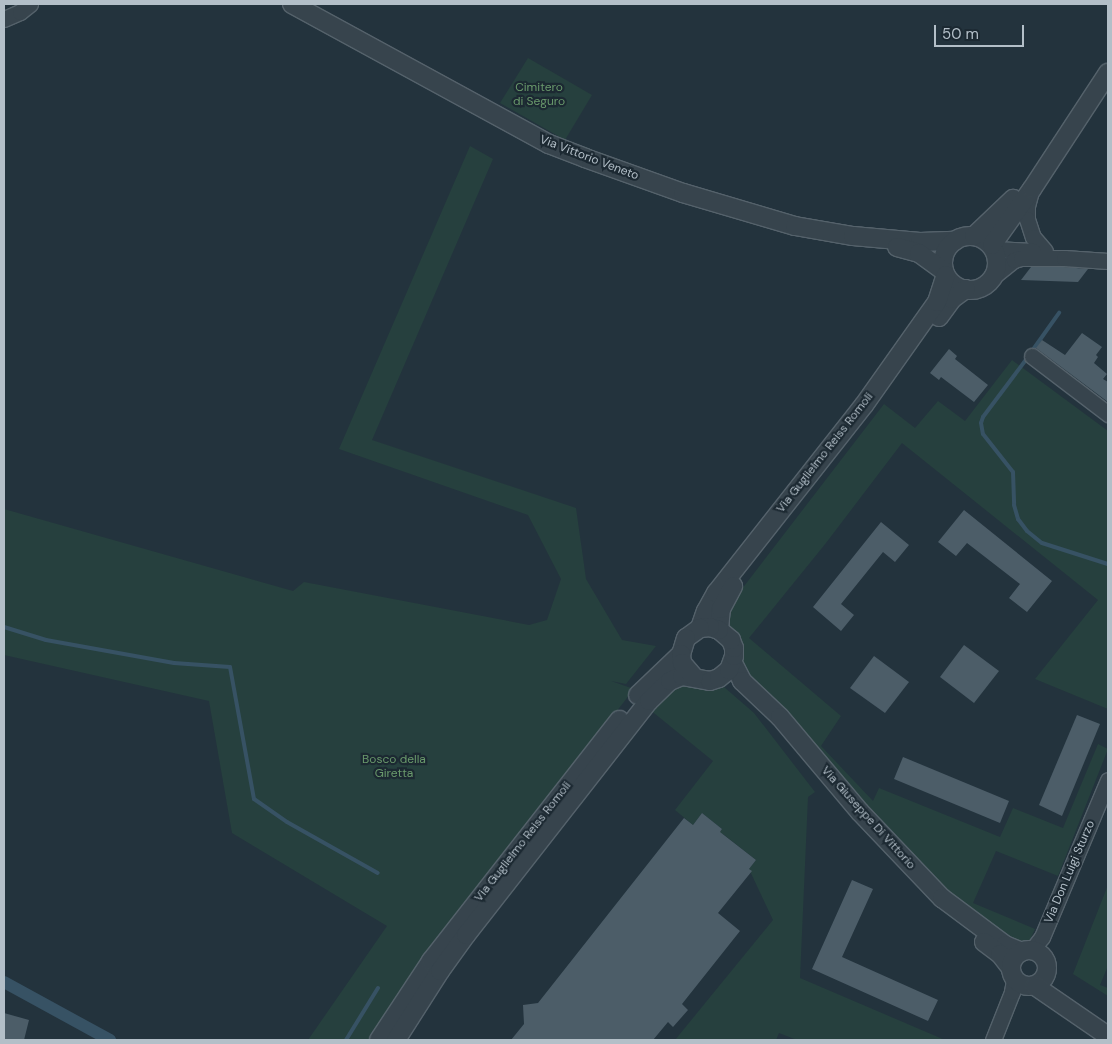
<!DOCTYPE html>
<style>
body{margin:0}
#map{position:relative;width:1112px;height:1044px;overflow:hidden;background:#23333d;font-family:"DM Sans",sans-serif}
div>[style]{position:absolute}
.green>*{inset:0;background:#26403e}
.stream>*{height:4px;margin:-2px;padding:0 2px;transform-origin:2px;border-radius:2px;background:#375264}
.canal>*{height:12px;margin:-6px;padding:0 6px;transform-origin:6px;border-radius:6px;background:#375264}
.building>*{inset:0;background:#4c5d68}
.roads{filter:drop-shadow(1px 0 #55626b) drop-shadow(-1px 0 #55626b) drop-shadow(0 1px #55626b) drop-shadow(0 -1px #55626b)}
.minor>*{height:15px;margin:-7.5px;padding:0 7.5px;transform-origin:7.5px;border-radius:7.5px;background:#37444d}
.tertiary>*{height:18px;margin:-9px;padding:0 9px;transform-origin:9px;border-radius:9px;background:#37444d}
.tertiary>.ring{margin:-9px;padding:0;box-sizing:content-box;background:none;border:18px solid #37444d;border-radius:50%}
span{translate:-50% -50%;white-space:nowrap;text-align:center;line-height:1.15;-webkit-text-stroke:4.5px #1c2932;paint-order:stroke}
.park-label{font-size:12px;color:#6a9a6c}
.street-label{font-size:12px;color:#b3bfc8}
.frame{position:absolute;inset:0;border:5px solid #b3bfc8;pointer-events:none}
.scale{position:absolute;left:934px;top:25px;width:90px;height:22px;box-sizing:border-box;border:2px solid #b3bfc8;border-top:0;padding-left:6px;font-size:15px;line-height:18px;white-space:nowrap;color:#b3bfc8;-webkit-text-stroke:4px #1c2932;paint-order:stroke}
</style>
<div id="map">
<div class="green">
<div style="clip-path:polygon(528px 58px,592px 95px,565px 140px,500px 103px)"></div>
<div style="clip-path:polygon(470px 146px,493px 159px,372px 440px,576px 508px,586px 579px,622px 640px,656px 646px,626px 684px,611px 681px,634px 689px,495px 867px,373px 1040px,308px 1040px,387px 926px,232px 833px,209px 701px,4px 655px,4px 509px,293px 591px,304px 582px,529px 625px,547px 620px,561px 579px,528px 515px,339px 449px)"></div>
<div style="clip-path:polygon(1012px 360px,1108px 431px,1108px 709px,1035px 679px,1098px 600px,902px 443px,826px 543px,749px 638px,841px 716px,821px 746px,873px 801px,879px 788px,1000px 837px,1013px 808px,1063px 828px,1098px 744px,1108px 749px,1058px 876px,996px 851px,973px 903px,1035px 929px,1029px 942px,1020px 945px,953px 901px,880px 827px,740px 666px,726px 626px,728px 607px,884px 404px,915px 428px,938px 401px,965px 421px)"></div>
<div style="clip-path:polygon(679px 681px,710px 689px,724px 687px,754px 713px,815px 792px,808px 797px,800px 978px,945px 1040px,797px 1040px,779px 1033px,776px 1040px,675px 1040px,773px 920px,749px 869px,756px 860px,723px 834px,716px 843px,713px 841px,722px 829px,702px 813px,693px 825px,675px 810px,713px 761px,649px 709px)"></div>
<div style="clip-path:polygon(1108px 885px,1108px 966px,1100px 985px,1108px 988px,1108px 996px,1073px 974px)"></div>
</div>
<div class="stream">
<div style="left:1032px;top:351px;width:47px;rotate:-54.6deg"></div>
<div style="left:1028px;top:357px;width:75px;rotate:126.9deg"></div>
<div style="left:983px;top:417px;width:6px;rotate:108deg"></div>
<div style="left:981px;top:423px;width:11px;rotate:80deg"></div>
<div style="left:983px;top:434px;width:48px;rotate:51.7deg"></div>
<div style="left:1013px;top:472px;width:33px;rotate:88deg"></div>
<div style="left:1014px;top:505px;width:15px;rotate:74deg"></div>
<div style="left:1018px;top:519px;width:15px;rotate:53deg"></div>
<div style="left:1027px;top:531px;width:19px;rotate:39deg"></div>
<div style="left:1042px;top:543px;width:69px;rotate:17.7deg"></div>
<div style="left:4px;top:627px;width:44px;rotate:17.2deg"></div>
<div style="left:46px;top:640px;width:130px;rotate:10.2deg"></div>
<div style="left:174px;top:663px;width:56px;rotate:4.1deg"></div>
<div style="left:230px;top:667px;width:134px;rotate:79.7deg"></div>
<div style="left:254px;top:799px;width:40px;rotate:34.9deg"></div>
<div style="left:287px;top:822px;width:104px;rotate:29.3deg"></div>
<div style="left:346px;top:1040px;width:61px;rotate:-58.4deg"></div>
</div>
<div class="canal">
<div style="left:4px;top:982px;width:121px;rotate:28.7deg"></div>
</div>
<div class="building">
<div style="clip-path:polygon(1031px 267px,1064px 267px,1088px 269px,1078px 282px,1021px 280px)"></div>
<div style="clip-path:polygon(1082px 333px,1102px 347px,1096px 355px,1098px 357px,1094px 363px,1107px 374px,1103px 379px,1108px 382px,1108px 402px,1036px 348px,1042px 340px,1065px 355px)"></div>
<div style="clip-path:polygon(949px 349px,957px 356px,955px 359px,988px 385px,974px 402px,941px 377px,939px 380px,930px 373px)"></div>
<div style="clip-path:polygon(964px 510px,1052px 581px,1027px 612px,1009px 598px,1020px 584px,967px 543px,956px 556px,938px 542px)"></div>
<div style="clip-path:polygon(881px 522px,909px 545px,895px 562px,883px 552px,841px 604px,854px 615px,841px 631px,813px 607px)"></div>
<div style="clip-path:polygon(964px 645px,999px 671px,974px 703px,940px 677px)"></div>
<div style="clip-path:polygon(874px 656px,909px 682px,885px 713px,850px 688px)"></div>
<div style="clip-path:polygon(1077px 715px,1100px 724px,1062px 816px,1039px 805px)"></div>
<div style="clip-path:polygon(903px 757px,1009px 801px,1000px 823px,894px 779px)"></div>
<div style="clip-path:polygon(702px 813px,722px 829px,720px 832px,756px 860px,749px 869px,752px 871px,718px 913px,740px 931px,682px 1004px,688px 1010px,673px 1027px,668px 1022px,653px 1040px,511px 1040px,524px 1024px,523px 1005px,538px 1003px,684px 818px,693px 825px)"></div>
<div style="clip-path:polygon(852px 880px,873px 889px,842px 957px,938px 1000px,928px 1021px,812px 969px)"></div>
<div style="clip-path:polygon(4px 1013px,29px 1020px,24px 1040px,4px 1040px)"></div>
</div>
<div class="roads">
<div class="minor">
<div style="left:4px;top:19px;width:17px;rotate:-24deg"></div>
<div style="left:20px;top:12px;width:13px;rotate:-39deg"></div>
<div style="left:1031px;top:191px;width:16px;rotate:105deg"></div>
<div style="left:1027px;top:206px;width:13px;rotate:90deg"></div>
<div style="left:1027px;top:219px;width:19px;rotate:72deg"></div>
<div style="left:1033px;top:237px;width:18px;rotate:49deg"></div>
<div style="left:994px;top:249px;width:39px;rotate:3deg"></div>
<div style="left:994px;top:276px;width:26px;rotate:-39deg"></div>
<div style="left:1014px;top:260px;width:7px;rotate:-16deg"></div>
<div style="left:1021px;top:258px;width:43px"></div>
<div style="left:1064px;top:258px;width:44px;rotate:3.9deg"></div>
<div style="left:1032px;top:356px;width:96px;rotate:37.3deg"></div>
<div style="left:1031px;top:951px;width:18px;rotate:-52deg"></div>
<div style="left:1042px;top:937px;width:170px;rotate:-67.2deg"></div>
<div style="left:993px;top:1040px;width:52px;rotate:-68.4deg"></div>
<div style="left:1012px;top:992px;width:13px;rotate:-81deg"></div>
</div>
<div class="tertiary">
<div style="left:292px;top:4px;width:293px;rotate:28.6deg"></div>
<div style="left:549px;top:144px;width:39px;rotate:21deg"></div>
<div style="left:585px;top:158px;width:104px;rotate:19.7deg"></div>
<div style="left:683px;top:193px;width:117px;rotate:16.4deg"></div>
<div style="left:795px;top:226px;width:59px;rotate:9.8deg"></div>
<div style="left:853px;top:236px;width:67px;rotate:5.1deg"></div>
<div style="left:920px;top:242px;width:35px;rotate:-2deg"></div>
<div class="ring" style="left:943px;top:236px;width:36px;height:36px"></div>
<div style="left:974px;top:236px;width:54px;rotate:-43.5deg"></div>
<div style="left:992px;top:245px;width:69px;rotate:-54.5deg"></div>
<div style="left:1032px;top:189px;width:139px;rotate:-56.8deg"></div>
<div style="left:897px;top:247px;width:23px;rotate:15deg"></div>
<div style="left:919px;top:253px;width:31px;rotate:36deg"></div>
<div style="left:939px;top:317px;width:22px;rotate:-54deg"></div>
<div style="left:952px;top:299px;width:17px;rotate:-36deg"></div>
<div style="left:700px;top:628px;width:18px;rotate:-71deg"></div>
<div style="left:706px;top:611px;width:21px;rotate:-61deg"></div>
<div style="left:716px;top:593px;width:239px;rotate:-51.8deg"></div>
<div style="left:864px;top:405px;width:126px;rotate:-54.7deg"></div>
<div style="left:937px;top:302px;width:28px;rotate:-72deg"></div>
<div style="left:719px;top:630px;width:21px;rotate:-85deg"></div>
<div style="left:721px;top:609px;width:26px;rotate:-62deg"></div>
<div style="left:733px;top:663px;width:20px;rotate:63deg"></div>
<div style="left:742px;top:681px;width:52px;rotate:43.5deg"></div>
<div style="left:780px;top:717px;width:124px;rotate:49.9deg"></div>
<div style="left:860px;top:812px;width:119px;rotate:46.4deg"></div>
<div style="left:942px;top:898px;width:79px;rotate:36.7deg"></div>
<div style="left:1005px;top:945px;width:18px;rotate:22deg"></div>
<div style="left:638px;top:695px;width:59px;rotate:-43.6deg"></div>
<div style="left:984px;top:942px;width:20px;rotate:37deg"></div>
<div style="left:1000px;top:954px;width:16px;rotate:52deg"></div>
<div class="ring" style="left:1011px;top:950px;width:18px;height:18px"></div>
<div style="left:1035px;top:986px;width:88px;rotate:34.4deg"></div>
<div style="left:379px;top:1040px;width:95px;rotate:-56.6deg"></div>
<div style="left:431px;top:961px;width:306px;rotate:-52deg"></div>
<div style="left:396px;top:1040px;width:82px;rotate:-57.5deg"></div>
<div style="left:440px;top:971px;width:44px;rotate:-54.2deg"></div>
<div style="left:466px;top:935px;width:297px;rotate:-52deg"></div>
<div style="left:649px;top:701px;width:29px;rotate:-44deg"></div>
<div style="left:670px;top:681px;width:13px;rotate:-23deg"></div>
<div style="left:682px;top:676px;width:28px;rotate:10deg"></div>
<div style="left:710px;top:681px;width:9px;rotate:-18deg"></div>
<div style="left:719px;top:678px;width:13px;rotate:-39deg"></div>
<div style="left:729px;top:670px;width:15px;rotate:-70deg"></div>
<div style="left:734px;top:656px;width:8px;rotate:-90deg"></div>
<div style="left:734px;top:648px;width:9px;rotate:-111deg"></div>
<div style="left:731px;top:640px;width:16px;rotate:-140deg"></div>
<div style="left:719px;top:630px;width:9px;rotate:-162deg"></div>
<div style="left:710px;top:627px;width:10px;rotate:174deg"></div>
<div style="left:700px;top:628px;width:17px;rotate:144deg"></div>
<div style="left:686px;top:638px;width:17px;rotate:107deg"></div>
<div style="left:681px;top:654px;width:9px;rotate:84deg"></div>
<div style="left:682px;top:663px;width:18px;rotate:49deg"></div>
</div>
</div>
<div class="park-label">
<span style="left:539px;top:95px">Cimitero<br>di Seguro</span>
<span style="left:394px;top:767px">Bosco della<br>Giretta</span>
</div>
<div class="street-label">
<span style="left:589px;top:158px;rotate:21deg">Via Vittorio Veneto</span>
<span style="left:825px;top:453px;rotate:-52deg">Via Guglielmo Reiss Romoli</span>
<span style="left:868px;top:818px;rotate:48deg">Via Giuseppe Di Vittorio</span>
<span style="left:523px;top:842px;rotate:-52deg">Via Guglielmo Reiss Romoli</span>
<span style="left:1070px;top:872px;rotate:-67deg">Via Don Luigi Sturzo</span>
</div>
<div class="frame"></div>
<div class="scale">50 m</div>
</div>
